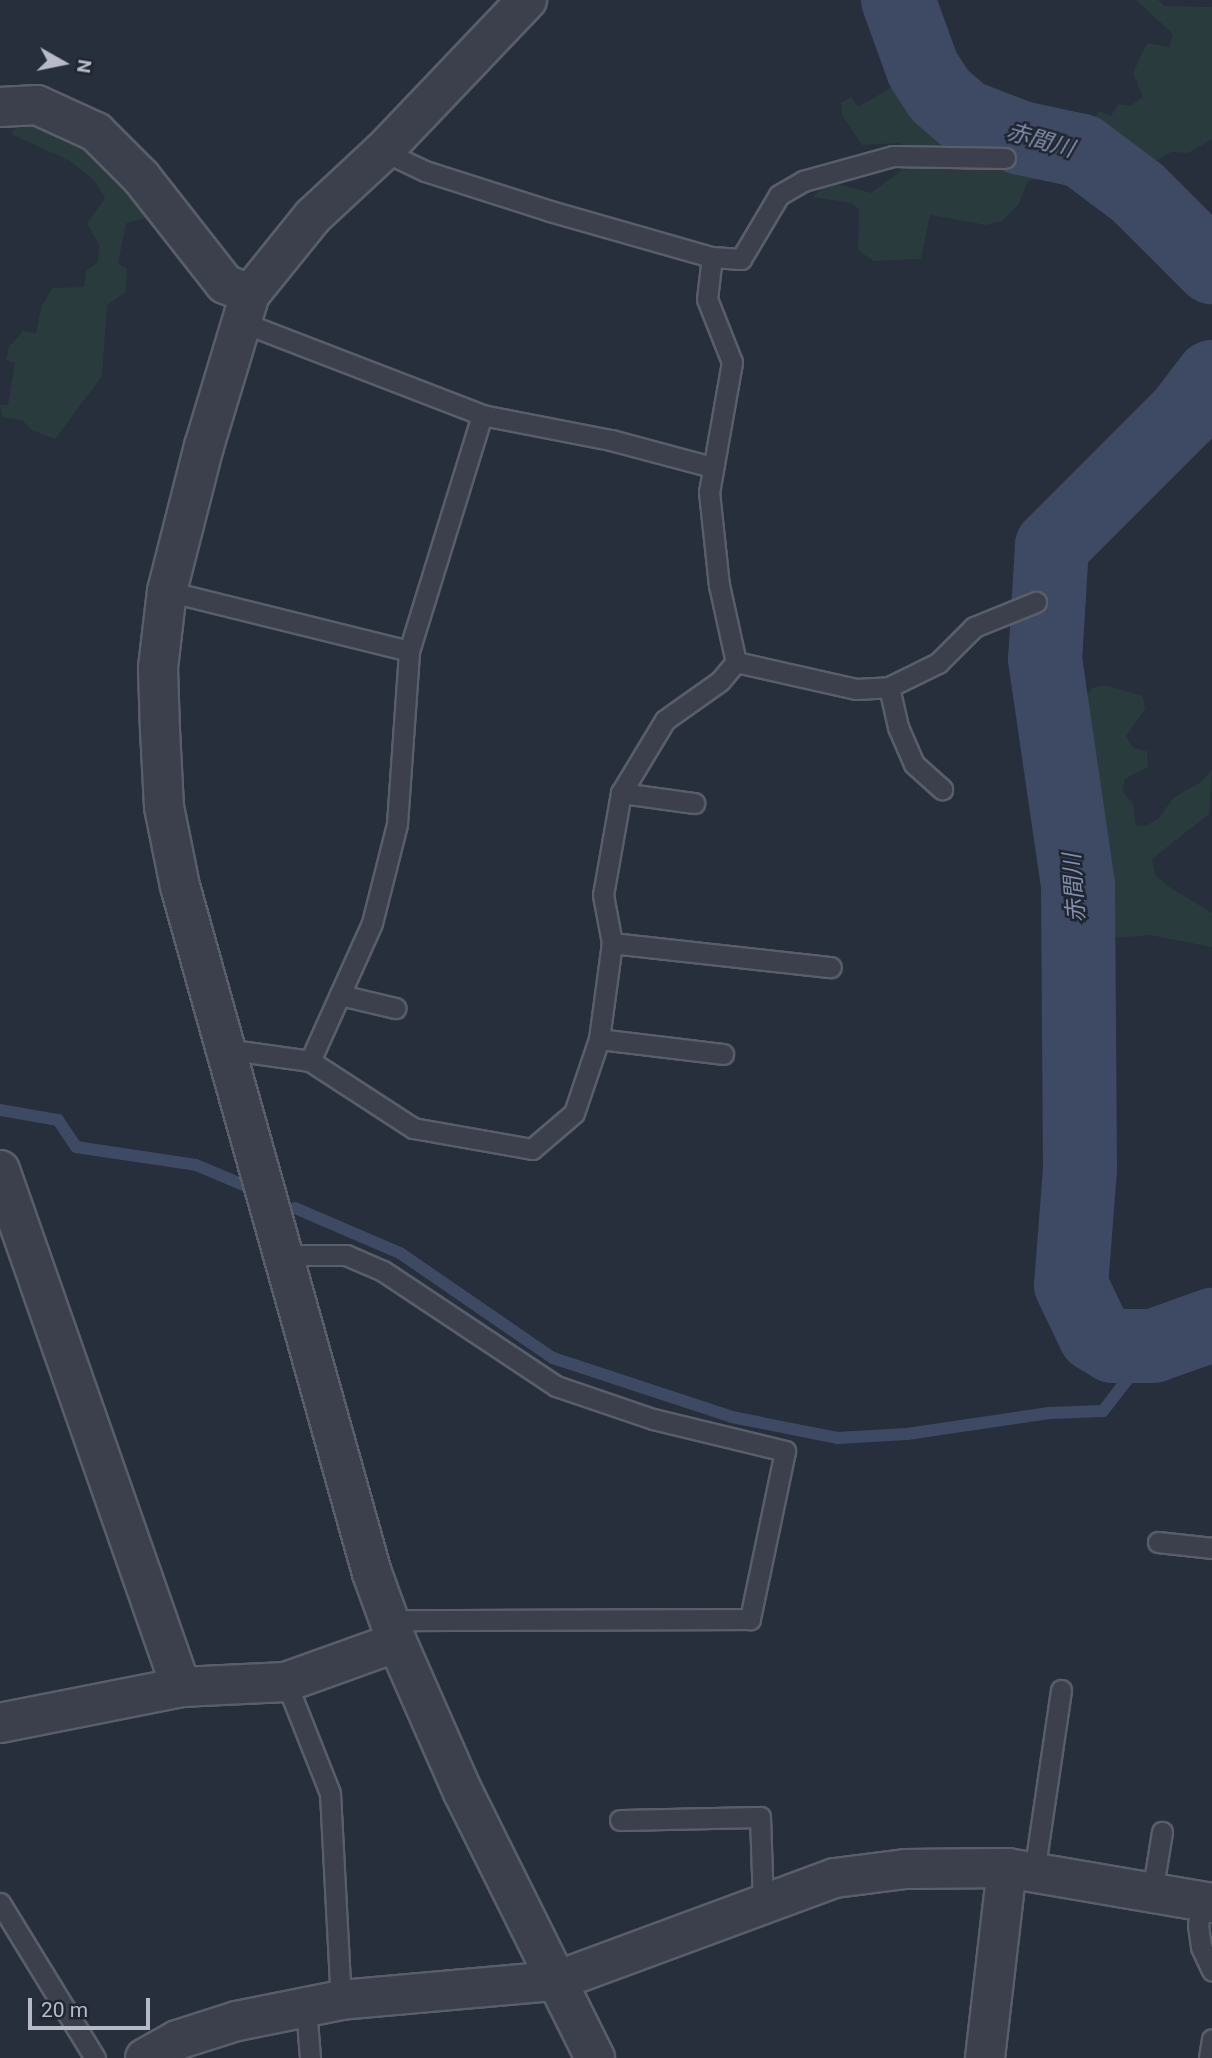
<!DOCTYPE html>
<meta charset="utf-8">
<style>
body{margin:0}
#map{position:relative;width:1212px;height:2058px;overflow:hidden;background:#272e3c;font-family:Roboto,"Noto Sans JP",sans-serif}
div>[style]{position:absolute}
.green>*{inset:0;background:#2a3b3e}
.stream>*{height:12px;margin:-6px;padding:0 6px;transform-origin:6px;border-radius:6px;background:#3e4a63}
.river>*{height:74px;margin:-37px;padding:0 37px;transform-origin:37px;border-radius:37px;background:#3e4a63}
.roads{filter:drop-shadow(2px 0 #585e6a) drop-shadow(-2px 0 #585e6a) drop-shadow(0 2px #585e6a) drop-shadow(0 -2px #585e6a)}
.lane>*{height:19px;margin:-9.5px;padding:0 9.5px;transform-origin:9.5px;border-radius:9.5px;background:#3b404c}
.street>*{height:38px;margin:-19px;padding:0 19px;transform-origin:19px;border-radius:19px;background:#3b404c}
span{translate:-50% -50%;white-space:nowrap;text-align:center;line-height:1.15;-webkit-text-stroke:5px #1f2531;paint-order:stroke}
.water-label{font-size:23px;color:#818fac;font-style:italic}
.north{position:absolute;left:28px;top:28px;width:70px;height:70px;-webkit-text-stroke:5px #1f2531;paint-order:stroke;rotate:99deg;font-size:19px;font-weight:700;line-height:28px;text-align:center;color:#b7bbc7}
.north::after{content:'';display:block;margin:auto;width:24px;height:32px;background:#b7bbc7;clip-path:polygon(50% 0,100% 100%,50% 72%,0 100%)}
.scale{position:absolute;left:28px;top:1998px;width:122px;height:32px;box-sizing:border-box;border:4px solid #b7bbc7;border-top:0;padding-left:9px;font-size:21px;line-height:24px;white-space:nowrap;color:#b7bbc7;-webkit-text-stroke:5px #1f2531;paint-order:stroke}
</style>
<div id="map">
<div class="green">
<div style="clip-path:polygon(1136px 0,1158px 0,1165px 6px,1212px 7px,1212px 139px,1188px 153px,1171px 152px,1154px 162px,1139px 172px,1123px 193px,1112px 196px,1073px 155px,1048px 177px,1028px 181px,1019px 204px,1002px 221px,986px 225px,930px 215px,921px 259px,873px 261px,858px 250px,859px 210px,851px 203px,813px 197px,822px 188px,838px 184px,871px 193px,902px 170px,905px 147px,899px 143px,862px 145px,842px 115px,841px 103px,851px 97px,858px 107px,894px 86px,917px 105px,947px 93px,1003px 101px,1023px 116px,1045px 113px,1084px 135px,1099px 111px,1111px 116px,1118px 104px,1130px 106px,1143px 97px,1133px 73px,1147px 43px,1169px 47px,1173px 34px)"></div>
<div style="clip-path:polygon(26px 113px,78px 131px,150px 199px,147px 218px,126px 223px,118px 263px,127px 269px,126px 292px,107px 305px,102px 376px,55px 439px,32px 430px,22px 420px,2px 417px,0 405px,8px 405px,15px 363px,6px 360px,9px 347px,23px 331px,36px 333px,41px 308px,52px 288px,84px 287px,86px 271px,98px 262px,99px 245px,87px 223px,105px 198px,95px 181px,70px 161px,11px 134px)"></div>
<div style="clip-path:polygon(1104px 685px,1143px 696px,1145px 709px,1126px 736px,1133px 748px,1147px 751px,1148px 767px,1125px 779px,1122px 790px,1133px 804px,1136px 825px,1146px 826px,1159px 818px,1174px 797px,1201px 782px,1212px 770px,1209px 814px,1152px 859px,1155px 875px,1166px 885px,1212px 913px,1212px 947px,1150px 935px,1117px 938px,1106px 911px,1091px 903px,1087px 892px,1080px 807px,1097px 794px,1088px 784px,1075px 783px,1065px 724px,1092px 688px)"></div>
</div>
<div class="stream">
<div style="left:0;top:1110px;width:59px;rotate:9.8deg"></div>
<div style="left:58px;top:1120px;width:32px;rotate:56deg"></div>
<div style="left:76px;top:1147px;width:121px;rotate:8.5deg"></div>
<div style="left:196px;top:1165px;width:54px;rotate:22.8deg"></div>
<div style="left:295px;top:1208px;width:114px;rotate:23.2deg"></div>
<div style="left:400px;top:1253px;width:186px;rotate:34.5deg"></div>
<div style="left:553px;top:1358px;width:188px;rotate:18.2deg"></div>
<div style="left:732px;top:1417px;width:107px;rotate:11.3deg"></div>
<div style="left:837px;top:1438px;width:70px;rotate:-3.3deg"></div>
<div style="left:907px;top:1434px;width:144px;rotate:-8.4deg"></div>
<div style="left:1049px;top:1413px;width:54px;rotate:-2.1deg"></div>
<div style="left:1103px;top:1411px;width:82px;rotate:-52.4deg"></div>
</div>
<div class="river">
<div style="left:898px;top:0;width:73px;rotate:70.1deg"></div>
<div style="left:923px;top:69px;width:31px;rotate:57deg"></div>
<div style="left:940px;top:95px;width:32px;rotate:41deg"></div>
<div style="left:964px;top:116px;width:61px;rotate:21.1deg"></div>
<div style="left:1021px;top:138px;width:62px;rotate:12deg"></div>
<div style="left:1082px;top:151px;width:70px;rotate:36.9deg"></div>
<div style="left:1138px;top:193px;width:105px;rotate:45deg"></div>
<div style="left:1212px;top:377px;width:46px;rotate:127.1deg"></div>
<div style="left:1184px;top:414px;width:187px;rotate:135deg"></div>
<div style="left:1052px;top:546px;width:113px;rotate:93.5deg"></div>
<div style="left:1045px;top:659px;width:227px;rotate:81.7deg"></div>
<div style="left:1078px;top:884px;width:285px;rotate:89.6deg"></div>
<div style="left:1080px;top:1169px;width:116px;rotate:94.4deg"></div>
<div style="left:1071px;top:1285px;width:55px;rotate:64.4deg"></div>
<div style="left:1095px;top:1335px;width:21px;rotate:31deg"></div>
<div style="left:1113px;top:1346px;width:40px"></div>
<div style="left:1153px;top:1346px;width:63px;rotate:-19.6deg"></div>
</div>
<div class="roads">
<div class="lane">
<div style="left:383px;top:151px;width:47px;rotate:25.5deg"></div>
<div style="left:425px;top:171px;width:131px;rotate:17.7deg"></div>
<div style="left:550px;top:211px;width:168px;rotate:15.9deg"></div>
<div style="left:712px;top:257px;width:29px;rotate:4deg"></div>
<div style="left:741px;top:259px;width:74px;rotate:-59.3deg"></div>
<div style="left:779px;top:195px;width:28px;rotate:-30deg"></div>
<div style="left:803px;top:181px;width:93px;rotate:-15.5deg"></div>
<div style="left:893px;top:156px;width:112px;rotate:1deg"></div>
<div style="left:712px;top:257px;width:42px;rotate:96.8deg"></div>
<div style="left:707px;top:299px;width:68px;rotate:68.4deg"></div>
<div style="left:732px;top:362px;width:132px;rotate:100deg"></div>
<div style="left:709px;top:492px;width:94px;rotate:83.9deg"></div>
<div style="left:719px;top:585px;width:79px;rotate:77.6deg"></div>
<div style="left:239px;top:321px;width:261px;rotate:21.1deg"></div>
<div style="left:482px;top:415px;width:131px;rotate:11deg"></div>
<div style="left:611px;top:440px;width:105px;rotate:15deg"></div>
<div style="left:167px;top:591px;width:249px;rotate:13.9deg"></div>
<div style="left:889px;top:687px;width:41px;rotate:77.3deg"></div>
<div style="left:898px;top:727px;width:40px;rotate:66.6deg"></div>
<div style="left:914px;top:764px;width:38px;rotate:42deg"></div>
<div style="left:621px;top:793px;width:74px;rotate:7.8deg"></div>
<div style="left:612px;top:943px;width:220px;rotate:6.3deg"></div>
<div style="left:340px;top:995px;width:57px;rotate:13.3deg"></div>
<div style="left:599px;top:1039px;width:125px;rotate:6.9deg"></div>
<div style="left:225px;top:1049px;width:86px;rotate:8deg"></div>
<div style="left:310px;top:1061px;width:151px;rotate:-65.8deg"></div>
<div style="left:372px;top:923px;width:102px;rotate:-75.8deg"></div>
<div style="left:397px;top:824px;width:173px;rotate:-86deg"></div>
<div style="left:409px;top:651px;width:247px;rotate:-72.8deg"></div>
<div style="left:310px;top:1061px;width:123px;rotate:33deg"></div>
<div style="left:413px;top:1128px;width:121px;rotate:10deg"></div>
<div style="left:532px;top:1149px;width:55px;rotate:-40.6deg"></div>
<div style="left:574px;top:1113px;width:78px;rotate:-71.3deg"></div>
<div style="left:599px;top:1039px;width:97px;rotate:-82.3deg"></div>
<div style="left:612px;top:943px;width:49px;rotate:-100.6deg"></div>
<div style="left:603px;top:895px;width:104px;rotate:-80deg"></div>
<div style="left:621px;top:793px;width:85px;rotate:-58.9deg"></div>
<div style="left:665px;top:720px;width:67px;rotate:-35.3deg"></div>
<div style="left:720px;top:681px;width:25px;rotate:-50deg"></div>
<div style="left:736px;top:662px;width:123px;rotate:12.7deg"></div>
<div style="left:856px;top:689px;width:33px;rotate:-3deg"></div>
<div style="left:889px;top:687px;width:55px;rotate:-26.1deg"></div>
<div style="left:938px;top:663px;width:51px;rotate:-45deg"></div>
<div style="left:974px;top:627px;width:67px;rotate:-22deg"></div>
<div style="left:286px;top:1255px;width:60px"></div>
<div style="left:346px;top:1255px;width:40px;rotate:23.4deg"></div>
<div style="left:383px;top:1271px;width:208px;rotate:33.6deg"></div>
<div style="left:556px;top:1386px;width:102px;rotate:18.8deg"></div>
<div style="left:653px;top:1419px;width:136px;rotate:13.6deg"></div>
<div style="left:785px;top:1451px;width:172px;rotate:101.8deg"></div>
<div style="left:750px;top:1619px;width:361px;rotate:179.8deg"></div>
<div style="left:1158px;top:1542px;width:54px;rotate:6.3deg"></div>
<div style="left:286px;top:1682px;width:119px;rotate:68.4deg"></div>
<div style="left:330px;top:1793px;width:207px;rotate:87deg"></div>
<div style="left:620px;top:1820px;width:140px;rotate:-1.2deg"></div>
<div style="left:760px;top:1817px;width:86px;rotate:88deg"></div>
<div style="left:1034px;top:1873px;width:185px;rotate:-81.6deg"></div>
<div style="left:1152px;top:1893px;width:62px;rotate:-80.7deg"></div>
<div style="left:1201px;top:1902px;width:23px;rotate:97deg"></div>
<div style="left:1198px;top:1925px;width:22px;rotate:82deg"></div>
<div style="left:1201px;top:1947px;width:26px;rotate:65deg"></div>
<div style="left:0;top:1903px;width:182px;rotate:58.5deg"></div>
<div style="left:306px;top:2008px;width:50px;rotate:85.4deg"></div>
<div style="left:1209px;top:2058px;width:19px;rotate:-81deg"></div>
</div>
<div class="street">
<div style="left:527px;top:0;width:209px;rotate:133.6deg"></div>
<div style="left:383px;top:151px;width:96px;rotate:137.1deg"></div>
<div style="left:313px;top:216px;width:100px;rotate:128.9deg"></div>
<div style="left:250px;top:294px;width:159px;rotate:106.8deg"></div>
<div style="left:204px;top:446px;width:150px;rotate:104.3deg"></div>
<div style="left:167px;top:591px;width:78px;rotate:96.7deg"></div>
<div style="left:158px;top:668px;width:62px;rotate:88.2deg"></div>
<div style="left:160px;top:730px;width:77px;rotate:87deg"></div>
<div style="left:164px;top:807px;width:81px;rotate:78.6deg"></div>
<div style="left:180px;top:886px;width:713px;rotate:74.39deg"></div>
<div style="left:372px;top:1573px;width:73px;rotate:70.1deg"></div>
<div style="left:397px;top:1642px;width:164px;rotate:66.3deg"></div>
<div style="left:463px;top:1792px;width:297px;rotate:63.6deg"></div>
<div style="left:0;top:107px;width:37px;rotate:-3deg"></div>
<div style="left:37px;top:105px;width:65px;rotate:24.6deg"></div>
<div style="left:96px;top:132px;width:64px;rotate:45deg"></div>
<div style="left:141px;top:177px;width:136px;rotate:51.9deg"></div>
<div style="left:225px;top:284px;width:27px;rotate:22deg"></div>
<div style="left:0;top:1170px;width:548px;rotate:70.71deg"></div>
<div style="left:0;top:1723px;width:185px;rotate:-11.2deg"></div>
<div style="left:181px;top:1687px;width:105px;rotate:-2.7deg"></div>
<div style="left:286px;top:1682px;width:118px;rotate:-19.8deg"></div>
<div style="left:145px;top:2058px;width:37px;rotate:-29deg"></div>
<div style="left:177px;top:2040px;width:63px;rotate:-17.6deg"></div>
<div style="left:237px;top:2021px;width:106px;rotate:-11.4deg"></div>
<div style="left:341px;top:2000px;width:216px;rotate:-5.1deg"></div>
<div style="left:556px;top:1981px;width:297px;rotate:-20.3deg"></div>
<div style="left:835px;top:1878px;width:71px;rotate:-7.3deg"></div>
<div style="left:905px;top:1869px;width:102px;rotate:-0.6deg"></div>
<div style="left:1007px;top:1868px;width:208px;rotate:9.7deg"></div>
<div style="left:985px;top:2058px;width:191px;rotate:-83.4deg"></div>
</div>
</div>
<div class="water-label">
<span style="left:1040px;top:141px;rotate:16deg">赤間川</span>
<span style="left:1075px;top:888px;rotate:-94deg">赤間川</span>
</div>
<div class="north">N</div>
<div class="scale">20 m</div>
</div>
